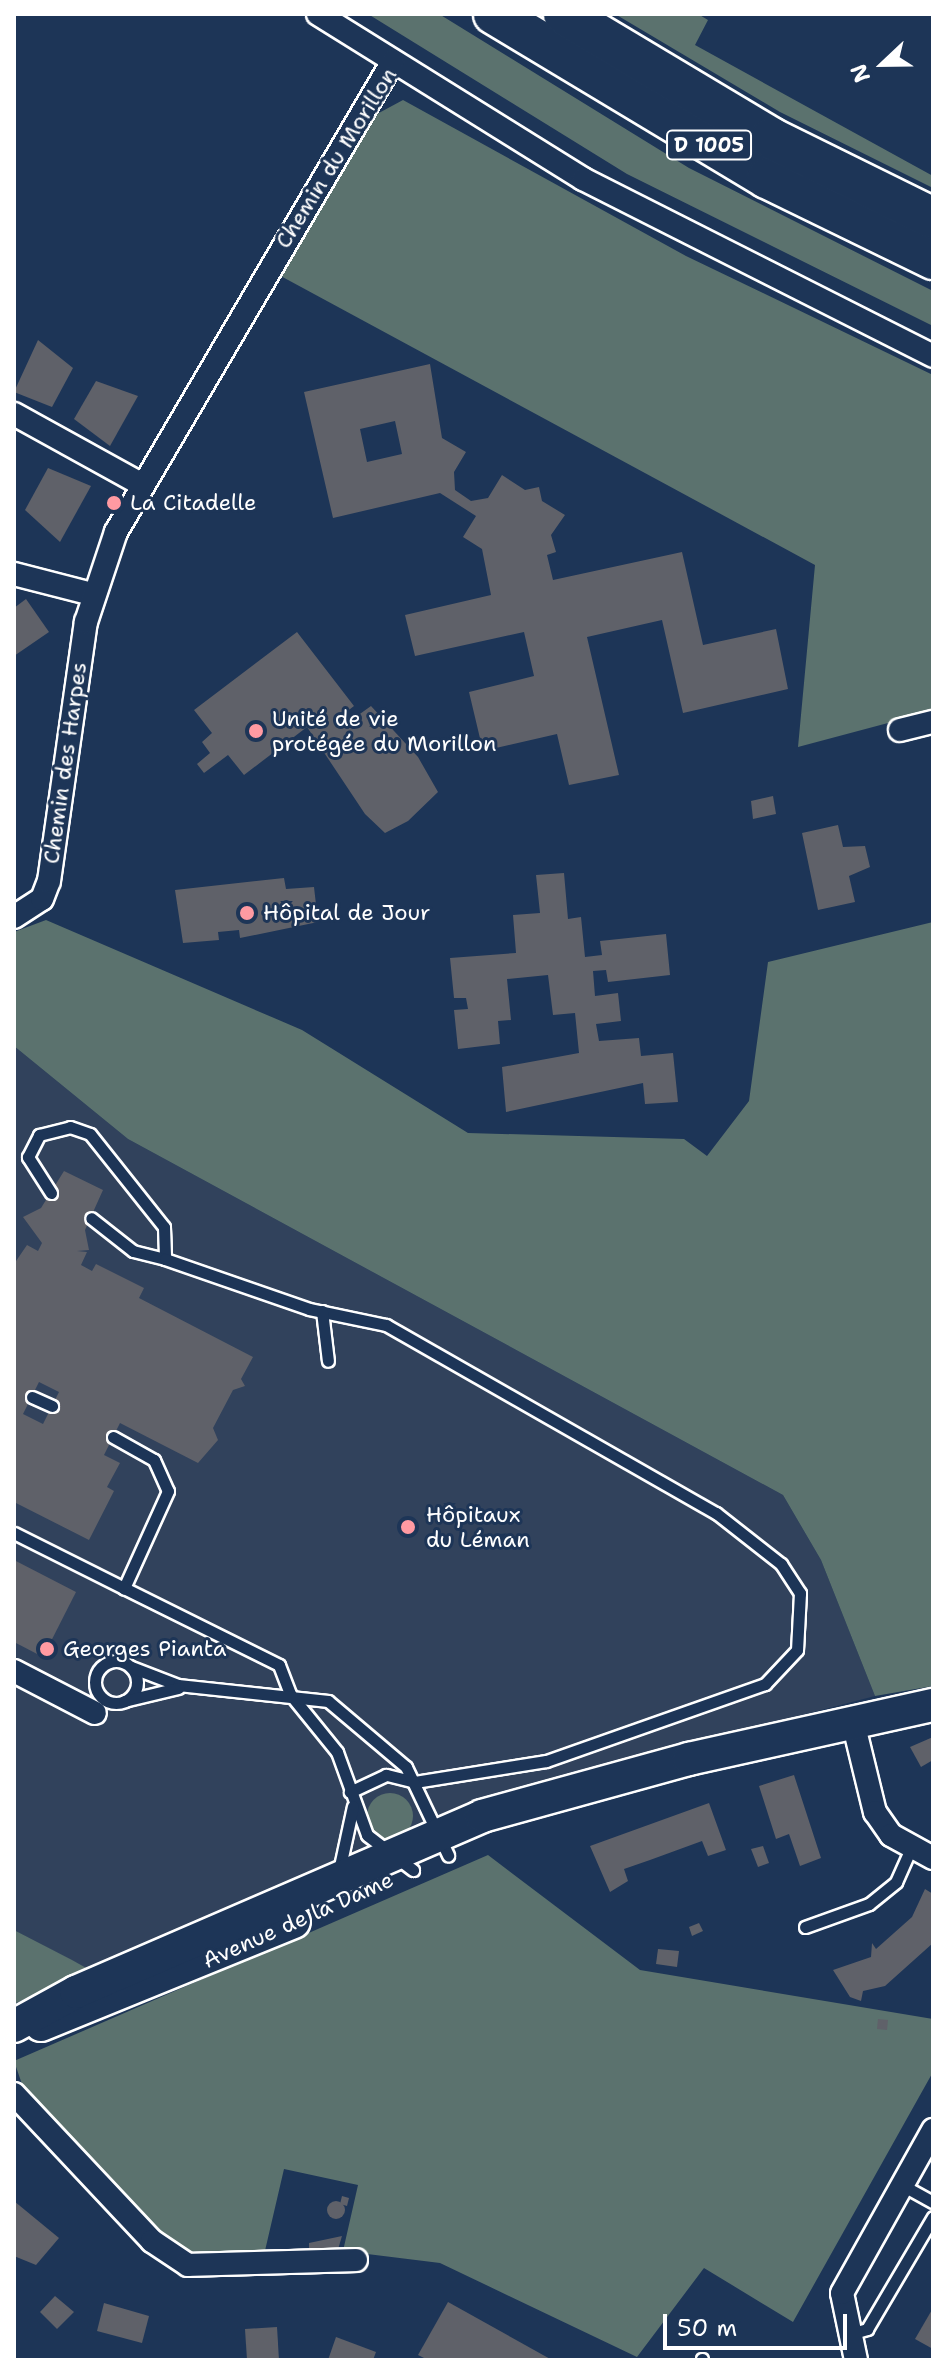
<!DOCTYPE html>
<meta charset="utf-8">
<style>
body{margin:0}
#map{position:relative;width:947px;height:2374px;overflow:hidden;background:#1d3557;font-family:"Shantell Sans",sans-serif}
div>[style]{position:absolute}
.built>*{inset:0;background:#31425c}
.green>*{inset:0;background:#5b726e}
.round{border-radius:50%}
.building>*{inset:0;background:#5f6169}
.roads{filter:drop-shadow(2px 0 #fff) drop-shadow(-2px 0 #fff) drop-shadow(0 2px #fff) drop-shadow(0 -2px #fff)}
.lane>*{height:11px;margin:-5.5px;padding:0 5.5px;transform-origin:5.5px;border-radius:5.5px;background:#1d3557}
.lane>.ring{margin:-5.5px;padding:0;box-sizing:content-box;background:none;border:11px solid #1d3557;border-radius:50%}
.street>*{height:22px;margin:-11px;padding:0 11px;transform-origin:11px;border-radius:11px;background:#1d3557}
.secondary>*{height:32px;margin:-16px;padding:0 16px;transform-origin:16px;border-radius:16px;background:#1d3557}
.highway>*{height:40px;margin:-20px;padding:0 20px;transform-origin:20px;border-radius:20px;background:#1d3557}
.dots>*{width:22px;height:22px;translate:-50% -50%;box-sizing:border-box;border:4px solid #1d3557;border-radius:50%}
span{translate:-50% -50%;white-space:nowrap;text-align:center;line-height:1.15;-webkit-text-stroke:6px #1d3557;paint-order:stroke}
.shield-label span{padding:2px 6px;background:#1d3557;border:2px solid;border-radius:6px;-webkit-text-stroke-width:0}
.shield-label{font-size:20px;color:#fff;font-weight:700}
.street-label{font-size:22px;color:#fff}
.poi-label{font-size:22px;color:#fff}
.left{translate:0 -50%;text-align:left}
.frame{position:absolute;inset:0;border:16px solid #fff;pointer-events:none}
.north{position:absolute;left:843px;top:24px;width:80px;height:80px;-webkit-text-stroke:6px #1d3557;paint-order:stroke;rotate:248deg;font-size:22px;font-weight:700;line-height:32px;text-align:center;color:#fff}
.north::after{content:'';display:block;margin:auto;width:28px;height:36px;background:#fff;clip-path:polygon(50% 0,100% 100%,50% 72%,0 100%)}
.scale{position:absolute;left:663px;top:2314px;width:184px;height:36px;box-sizing:border-box;border:4px solid #fff;border-top:0;padding-left:10px;font-size:24px;line-height:28px;white-space:nowrap;color:#fff;-webkit-text-stroke:6px #1d3557;paint-order:stroke}
</style>
<div id="map">
<div class="built">
<div style="clip-path:polygon(14px 1046px,128px 1139px,783px 1495px,821px 1560px,875px 1696px,556px 1779px,90px 1970px,14px 1930px)"></div>
</div>
<div class="green">
<div style="clip-path:polygon(368px 14px,439px 14px,689px 168px,933px 291px,933px 326px,627px 174px)"></div>
<div style="clip-path:polygon(615px 14px,698px 14px,708px 20px,695px 45px,933px 176px,933px 188px,780px 112px)"></div>
<div style="clip-path:polygon(403px 100px,686px 256px,933px 375px,933px 711px,798px 747px,815px 565px,277px 274px,377px 114px)"></div>
<div style="clip-path:polygon(46px 920px,302px 1030px,468px 1133px,684px 1139px,707px 1156px,749px 1101px,768px 962px,933px 922px,933px 1686px,875px 1696px,821px 1560px,783px 1495px,128px 1139px,14px 1046px,14px 932px)"></div>
<div class="round" style="left:367px;top:1793px;width:46px;height:46px"></div>
<div style="clip-path:polygon(488px 1855px,640px 1970px,933px 2019px,933px 2072px,793px 2322px,704px 2268px,637px 2357px,440px 2263px,343px 2251px,358px 2185px,284px 2169px,264px 2255px,209px 2258px,174px 2245px,24px 2090px,14px 2061px)"></div>
<div style="clip-path:polygon(14px 1930px,72px 1960px,90px 1970px,14px 2004px)"></div>
</div>
<div class="building">
<div style="clip-path:polygon(38px 340px,73px 368px,52px 407px,14px 392px)"></div>
<div style="clip-path:polygon(evenodd,430px 364px,442px 438px,466px 452px,454px 472px,455px 490px,471px 501px,488px 498px,502px 475px,525px 490px,539px 487px,542px 501px,565px 515px,551px 535px,556px 552px,547px 555px,553px 580px,682px 552px,703px 645px,776px 629px,788px 689px,683px 713px,662px 620px,587px 637px,619px 775px,569px 785px,557px 734px,483px 751px,469px 692px,534px 676px,524px 632px,415px 656px,405px 615px,491px 595px,482px 549px,463px 537px,476px 516px,440px 493px,333px 518px,304px 392px,430px 364px,395px 421px,402px 454px,367px 462px,360px 429px,395px 421px)"></div>
<div style="clip-path:polygon(96px 381px,138px 396px,110px 446px,74px 419px)"></div>
<div style="clip-path:polygon(48px 468px,91px 486px,60px 542px,25px 510px)"></div>
<div style="clip-path:polygon(26px 599px,49px 632px,14px 656px,14px 608px)"></div>
<div style="clip-path:polygon(297px 632px,354px 706px,345px 713px,350px 721px,371px 706px,418px 757px,438px 792px,408px 821px,385px 833px,365px 814px,307px 727px,244px 775px,228px 755px,204px 773px,197px 764px,210px 753px,202px 742px,212px 733px,194px 710px)"></div>
<div style="clip-path:polygon(773px 796px,776px 814px,753px 819px,751px 801px)"></div>
<div style="clip-path:polygon(838px 825px,843px 847px,865px 846px,870px 867px,849px 876px,855px 902px,818px 910px,802px 833px)"></div>
<div style="clip-path:polygon(564px 873px,568px 919px,581px 917px,585px 957px,602px 955px,600px 941px,666px 934px,670px 975px,608px 982px,606px 970px,593px 971px,595px 996px,618px 993px,621px 1021px,596px 1024px,599px 1041px,639px 1038px,641px 1056px,673px 1053px,678px 1102px,645px 1104px,643px 1083px,506px 1112px,502px 1067px,579px 1053px,575px 1013px,553px 1015px,548px 975px,507px 979px,511px 1020px,498px 1021px,500px 1044px,458px 1049px,454px 1010px,468px 1009px,466px 998px,454px 998px,450px 958px,516px 953px,513px 915px,540px 913px,536px 875px)"></div>
<div style="clip-path:polygon(284px 878px,286px 889px,314px 887px,318px 922px,240px 938px,239px 930px,218px 932px,219px 940px,183px 943px,175px 890px)"></div>
<div style="clip-path:polygon(evenodd,64px 1171px,103px 1190px,85px 1230px,89px 1250px,77px 1251px,87px 1252px,81px 1265px,92px 1271px,96px 1264px,144px 1288px,139px 1298px,253px 1357px,241px 1379px,245px 1386px,233px 1390px,213px 1428px,218px 1440px,198px 1463px,120px 1423px,104px 1455px,120px 1463px,107px 1487px,114px 1491px,89px 1540px,14px 1502px,14px 1264px,27px 1245px,38px 1251px,42px 1243px,23px 1217px,41px 1208px,64px 1171px,39px 1382px,59px 1392px,43px 1424px,23px 1414px,39px 1382px)"></div>
<div style="clip-path:polygon(14px 1560px,76px 1592px,43px 1657px,14px 1642px)"></div>
<div style="clip-path:polygon(933px 1737px,933px 1760px,921px 1767px,910px 1747px)"></div>
<div style="clip-path:polygon(794px 1775px,821px 1858px,800px 1866px,789px 1834px,776px 1839px,759px 1786px)"></div>
<div style="clip-path:polygon(709px 1803px,726px 1850px,708px 1856px,702px 1841px,650px 1860px,624px 1869px,628px 1881px,610px 1892px,590px 1846px)"></div>
<div style="clip-path:polygon(763px 1846px,769px 1863px,758px 1867px,751px 1849px)"></div>
<div style="clip-path:polygon(925px 1889px,933px 1894px,933px 1943px,885px 1986px,863px 1991px,861px 2001px,850px 1997px,833px 1970px,871px 1957px,872px 1943px,876px 1949px,912px 1917px)"></div>
<div style="clip-path:polygon(699px 1923px,703px 1931px,692px 1936px,689px 1927px)"></div>
<div style="clip-path:polygon(658px 1949px,679px 1951px,677px 1967px,656px 1964px)"></div>
<div style="clip-path:polygon(878px 2019px,888px 2020px,887px 2030px,877px 2029px)"></div>
<div style="clip-path:polygon(342px 2196px,349px 2198px,347px 2206px,340px 2204px)"></div>
<div class="round" style="left:327px;top:2201px;width:18px;height:18px"></div>
<div style="clip-path:polygon(14px 2201px,59px 2238px,36px 2265px,14px 2256px)"></div>
<div style="clip-path:polygon(342px 2236px,336px 2256px,309px 2252px,309px 2243px)"></div>
<div style="clip-path:polygon(55px 2296px,74px 2312px,57px 2329px,40px 2312px)"></div>
<div style="clip-path:polygon(448px 2302px,552px 2360px,428px 2360px,418px 2355px)"></div>
<div style="clip-path:polygon(104px 2303px,149px 2316px,142px 2343px,97px 2331px)"></div>
<div style="clip-path:polygon(933px 2308px,933px 2349px,915px 2339px)"></div>
<div style="clip-path:polygon(277px 2327px,279px 2360px,247px 2360px,245px 2329px)"></div>
<div style="clip-path:polygon(336px 2337px,376px 2352px,373px 2360px,328px 2360px)"></div>
</div>
<div class="roads">
<div class="lane">
<div style="left:51px;top:1193px;width:43px;rotate:-122.6deg"></div>
<div style="left:28px;top:1157px;width:25px;rotate:-63deg"></div>
<div style="left:39px;top:1135px;width:32px;rotate:-14deg"></div>
<div style="left:70px;top:1127px;width:21px;rotate:19deg"></div>
<div style="left:90px;top:1134px;width:119px;rotate:51.5deg"></div>
<div style="left:164px;top:1227px;width:32px;rotate:88deg"></div>
<div style="left:165px;top:1259px;width:33px;rotate:-166deg"></div>
<div style="left:133px;top:1251px;width:53px;rotate:-141.8deg"></div>
<div style="left:165px;top:1259px;width:152px;rotate:19.1deg"></div>
<div style="left:309px;top:1309px;width:79px;rotate:11.7deg"></div>
<div style="left:386px;top:1325px;width:380px;rotate:29.7deg"></div>
<div style="left:716px;top:1513px;width:83px;rotate:38.1deg"></div>
<div style="left:781px;top:1564px;width:35px;rotate:57deg"></div>
<div style="left:800px;top:1593px;width:57px;rotate:93deg"></div>
<div style="left:797px;top:1650px;width:47px;rotate:133.3deg"></div>
<div style="left:765px;top:1684px;width:232px;rotate:160.6deg"></div>
<div style="left:546px;top:1761px;width:133px;rotate:170.9deg"></div>
<div style="left:415px;top:1782px;width:30px;rotate:-166deg"></div>
<div style="left:386px;top:1775px;width:40px;rotate:155deg"></div>
<div style="left:322px;top:1311px;width:50px;rotate:83.2deg"></div>
<div style="left:32px;top:1397px;width:22px;rotate:24deg"></div>
<div style="left:113px;top:1437px;width:47px;rotate:29.3deg"></div>
<div style="left:154px;top:1460px;width:34px;rotate:66deg"></div>
<div style="left:168px;top:1491px;width:107px;rotate:114.4deg"></div>
<div style="left:124px;top:1588px;width:173px;rotate:26.4deg"></div>
<div style="left:279px;top:1665px;width:31px;rotate:69deg"></div>
<div style="left:290px;top:1694px;width:75px;rotate:51deg"></div>
<div style="left:337px;top:1752px;width:88px;rotate:70.1deg"></div>
<div style="left:367px;top:1835px;width:58px;rotate:37.3deg"></div>
<div style="left:14px;top:1533px;width:123px;rotate:26.6deg"></div>
<div class="ring" style="left:95px;top:1661px;width:31px;height:31px"></div>
<div style="left:131px;top:1667px;width:50px;rotate:21deg"></div>
<div style="left:178px;top:1685px;width:151px;rotate:6.1deg"></div>
<div style="left:328px;top:1701px;width:102px;rotate:40.2deg"></div>
<div style="left:406px;top:1767px;width:98px;rotate:64.5deg"></div>
<div style="left:124px;top:1701px;width:56px;rotate:-13.5deg"></div>
<div style="left:339px;top:1871px;width:66px;rotate:-77.8deg"></div>
<div style="left:805px;top:1927px;width:68px;rotate:-19.8deg"></div>
<div style="left:869px;top:1904px;width:35px;rotate:-39deg"></div>
<div style="left:896px;top:1882px;width:36px;rotate:-66deg"></div>
<div style="left:902px;top:2185px;width:35px;rotate:29deg"></div>
<div style="left:850px;top:2334px;width:18px;rotate:-16deg"></div>
<div style="left:867px;top:2329px;width:130px;rotate:-59.5deg"></div>
<div style="left:702px;top:2359px;width:1px;rotate:90deg"></div>
</div>
<div class="street">
<div style="left:318px;top:14px;width:312px;rotate:31.9deg"></div>
<div style="left:583px;top:179px;width:392px;rotate:26.8deg"></div>
<div style="left:14px;top:414px;width:145px;rotate:28.9deg"></div>
<div style="left:14px;top:574px;width:81px;rotate:14.4deg"></div>
<div style="left:900px;top:730px;width:34px;rotate:-14deg"></div>
<div style="left:14px;top:917px;width:33px;rotate:-33deg"></div>
<div style="left:42px;top:899px;width:19px;rotate:-69deg"></div>
<div style="left:49px;top:881px;width:262px;rotate:-81.9deg"></div>
<div style="left:86px;top:622px;width:95px;rotate:-71.6deg"></div>
<div style="left:116px;top:532px;width:546px;rotate:-59.54deg"></div>
<div style="left:14px;top:1671px;width:91px;rotate:27.4deg"></div>
<div style="left:853px;top:1722px;width:93px;rotate:76.3deg"></div>
<div style="left:875px;top:1812px;width:28px;rotate:55deg"></div>
<div style="left:891px;top:1835px;width:48px;rotate:28.7deg"></div>
<div style="left:14px;top:2094px;width:202px;rotate:46.8deg"></div>
<div style="left:152px;top:2241px;width:43px;rotate:33.7deg"></div>
<div style="left:188px;top:2265px;width:168px;rotate:-1.7deg"></div>
<div style="left:856px;top:2360px;width:68px;rotate:-101.8deg"></div>
<div style="left:842px;top:2293px;width:187px;rotate:-60.8deg"></div>
</div>
<div class="secondary">
<div style="left:41px;top:2025px;width:273px;rotate:-22.2deg"></div>
<div style="left:14px;top:2026px;width:71px;rotate:-28.7deg"></div>
<div style="left:76px;top:1992px;width:443px;rotate:-23.4deg"></div>
<div style="left:482px;top:1816px;width:215px;rotate:-15.4deg"></div>
<div style="left:689px;top:1759px;width:250px;rotate:-12.5deg"></div>
</div>
<div class="highway">
<div style="left:494px;top:14px;width:318px;rotate:31deg"></div>
<div style="left:767px;top:178px;width:185px;rotate:26deg"></div>
<div style="left:564px;top:14px;width:241px;rotate:30.9deg"></div>
<div style="left:771px;top:138px;width:181px;rotate:26.3deg"></div>
</div>
</div>
<div class="dots">
<div style="left:114px;top:503px;background:#ff9aa2"></div>
<div style="left:256px;top:731px;background:#ff9aa2"></div>
<div style="left:247px;top:913px;background:#ff9aa2"></div>
<div style="left:408px;top:1527px;background:#ff9aa2"></div>
<div style="left:47px;top:1649px;background:#ff9aa2"></div>
</div>
<div class="shield-label">
<span style="left:709px;top:145px">D 1005</span>
</div>
<div class="street-label">
<span style="left:336px;top:158px;rotate:-58deg">Chemin du Morillon</span>
<span style="left:65px;top:763px;rotate:-82deg">Chemin des Harpes</span>
<span style="left:298px;top:1920px;rotate:-24deg">Avenue de la Dame</span>
</div>
<div class="poi-label">
<span class="left" style="left:130px;top:503px">La Citadelle</span>
<span class="left" style="left:272px;top:731px">Unité de vie<br>protégée du Morillon</span>
<span class="left" style="left:263px;top:913px">Hôpital de Jour</span>
<span class="left" style="left:426px;top:1527px">Hôpitaux<br>du Léman</span>
<span class="left" style="left:63px;top:1649px">Georges Pianta</span>
</div>
<div class="frame"></div>
<div class="north">N</div>
<div class="scale">50 m</div>
</div>
